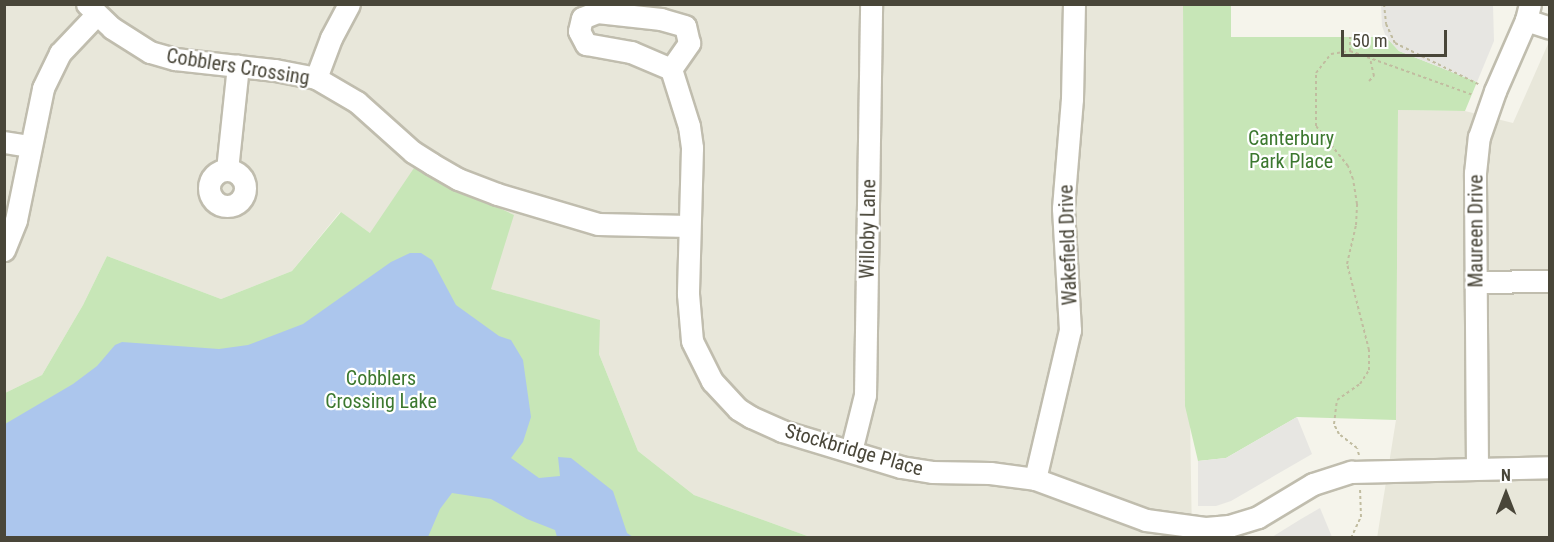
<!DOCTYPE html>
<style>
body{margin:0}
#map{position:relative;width:1554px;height:542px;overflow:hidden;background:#f5f4eb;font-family:"Roboto Condensed",sans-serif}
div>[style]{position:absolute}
.residential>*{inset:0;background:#e8e7da}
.green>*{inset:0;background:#c7e6b7}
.parking>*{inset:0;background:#e7e6e2}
.water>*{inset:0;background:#acc6ed}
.path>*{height:2px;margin-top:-1px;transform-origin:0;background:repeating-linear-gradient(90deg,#c1bca0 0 3px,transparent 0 6px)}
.roads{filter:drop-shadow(2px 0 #c0bdae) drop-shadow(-2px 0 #c0bdae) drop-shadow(0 2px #c0bdae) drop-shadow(0 -2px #c0bdae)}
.minor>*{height:21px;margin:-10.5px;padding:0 10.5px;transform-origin:10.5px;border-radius:10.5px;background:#fff}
.minor>.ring{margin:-10.5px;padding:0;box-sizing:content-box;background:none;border:21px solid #fff;border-radius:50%}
span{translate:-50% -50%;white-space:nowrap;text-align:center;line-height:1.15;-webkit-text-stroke:4.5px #fff;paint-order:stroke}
.street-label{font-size:20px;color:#494639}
.park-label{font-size:20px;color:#3c782f}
.frame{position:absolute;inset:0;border:6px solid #494639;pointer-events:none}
.north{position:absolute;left:1476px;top:464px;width:60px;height:60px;-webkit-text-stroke:4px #fff;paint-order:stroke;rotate:0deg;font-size:16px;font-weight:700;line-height:24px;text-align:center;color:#494639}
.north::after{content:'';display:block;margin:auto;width:21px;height:27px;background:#494639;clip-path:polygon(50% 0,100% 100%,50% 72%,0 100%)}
.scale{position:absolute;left:1341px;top:30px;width:106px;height:27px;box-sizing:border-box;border:3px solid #494639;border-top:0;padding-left:8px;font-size:18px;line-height:21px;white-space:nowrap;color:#494639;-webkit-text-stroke:4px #fff;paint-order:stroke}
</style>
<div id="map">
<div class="residential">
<div style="clip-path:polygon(5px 5px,1183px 5px,1192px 537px,810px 537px,694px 495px,638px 451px,599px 354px,599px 320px,491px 289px,370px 233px,340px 212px,292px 271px,221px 299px,107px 256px,83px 305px,42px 375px,5px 393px)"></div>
<div style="clip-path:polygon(1549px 5px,1549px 537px,1377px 538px,1396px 420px,1398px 110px,1465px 111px,1513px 123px,1548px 44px)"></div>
</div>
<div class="green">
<div style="clip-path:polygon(1183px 5px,1231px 5px,1231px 37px,1386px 37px,1399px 51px,1477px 82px,1465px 111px,1398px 110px,1396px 420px,1297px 417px,1226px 458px,1198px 461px,1185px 406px)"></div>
<div style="clip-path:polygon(414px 168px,514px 215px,491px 289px,600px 320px,599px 354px,638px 451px,694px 495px,810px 537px,5px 538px,5px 393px,42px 375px,83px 305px,107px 256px,221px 299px,292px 271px,341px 212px,370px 233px)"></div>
</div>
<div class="parking">
<div style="clip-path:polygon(1381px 5px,1493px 5px,1494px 41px,1477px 82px,1399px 51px,1386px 37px,1382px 26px)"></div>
<div style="clip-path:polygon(1297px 417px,1312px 454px,1231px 501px,1216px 506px,1198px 506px,1198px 461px,1226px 458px)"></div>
<div style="clip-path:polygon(1320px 508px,1332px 537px,1272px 537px,1301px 519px)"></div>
</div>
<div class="water">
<div style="clip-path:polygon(410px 253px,421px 253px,432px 260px,456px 305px,499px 336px,511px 340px,523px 360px,531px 417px,523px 442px,511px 458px,539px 478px,560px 476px,558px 457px,571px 458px,613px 491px,627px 533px,633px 537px,557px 537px,555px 530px,527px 519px,491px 499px,452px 493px,440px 509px,428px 537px,5px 537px,5px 424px,73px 384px,97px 366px,115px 345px,122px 342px,219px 349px,248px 345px,303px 324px,391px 262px)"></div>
</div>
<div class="path">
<div style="left:1384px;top:4px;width:20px;rotate:84deg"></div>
<div style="left:1386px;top:24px;width:21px;rotate:65deg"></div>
<div style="left:1395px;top:43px;width:93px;rotate:26.3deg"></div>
<div style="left:1350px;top:51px;width:14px;rotate:-90deg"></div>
<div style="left:1369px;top:81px;width:7px;rotate:-45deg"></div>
<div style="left:1374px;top:76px;width:17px;rotate:-103deg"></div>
<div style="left:1359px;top:455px;width:7px;rotate:-106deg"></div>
<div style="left:1357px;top:448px;width:23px;rotate:-142deg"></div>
<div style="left:1339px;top:434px;width:11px;rotate:-117deg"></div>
<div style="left:1334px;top:424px;width:24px;rotate:-83deg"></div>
<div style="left:1337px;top:400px;width:28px;rotate:-35deg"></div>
<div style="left:1360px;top:384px;width:17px;rotate:-57deg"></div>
<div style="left:1369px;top:370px;width:20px;rotate:-90deg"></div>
<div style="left:1369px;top:350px;width:89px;rotate:-104.3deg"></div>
<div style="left:1347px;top:264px;width:40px;rotate:-77deg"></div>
<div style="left:1356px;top:225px;width:21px;rotate:-87deg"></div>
<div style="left:1357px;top:204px;width:25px;rotate:-99deg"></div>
<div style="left:1353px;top:179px;width:14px;rotate:-111deg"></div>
<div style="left:1348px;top:166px;width:51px;rotate:-128.7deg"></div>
<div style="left:1316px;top:126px;width:53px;rotate:-90deg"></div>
<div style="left:1316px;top:73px;width:24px;rotate:-52deg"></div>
<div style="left:1331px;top:54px;width:19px;rotate:-9deg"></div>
<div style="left:1350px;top:51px;width:131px;rotate:19.7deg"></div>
<div style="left:1351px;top:538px;width:23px;rotate:-65deg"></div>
<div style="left:1361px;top:517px;width:27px;rotate:-92deg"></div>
</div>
<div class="roads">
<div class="minor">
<div style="left:87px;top:4px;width:35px;rotate:44deg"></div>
<div style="left:112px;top:28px;width:45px;rotate:32.3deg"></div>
<div style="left:150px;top:52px;width:26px;rotate:16deg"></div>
<div style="left:175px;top:59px;width:101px;rotate:6.3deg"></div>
<div style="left:275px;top:70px;width:42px;rotate:11deg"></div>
<div style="left:316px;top:78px;width:48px;rotate:30.3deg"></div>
<div style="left:357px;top:102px;width:75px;rotate:41.8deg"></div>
<div style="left:413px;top:152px;width:22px;rotate:32deg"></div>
<div style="left:432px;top:164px;width:30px;rotate:30deg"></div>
<div style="left:458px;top:179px;width:42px;rotate:21deg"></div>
<div style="left:497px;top:194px;width:105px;rotate:16.5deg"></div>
<div style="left:598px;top:224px;width:91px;rotate:1.3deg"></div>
<div style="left:1526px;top:20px;width:25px;rotate:18deg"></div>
<div style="left:671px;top:69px;width:32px;rotate:-55deg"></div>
<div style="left:689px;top:43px;width:17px;rotate:-103deg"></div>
<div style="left:685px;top:26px;width:25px;rotate:-164deg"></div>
<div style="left:661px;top:19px;width:64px;rotate:-173.8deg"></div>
<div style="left:597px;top:12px;width:16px;rotate:158deg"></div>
<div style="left:582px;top:18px;width:13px;rotate:103deg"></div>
<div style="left:579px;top:31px;width:15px;rotate:62deg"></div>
<div style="left:586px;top:44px;width:46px;rotate:10.1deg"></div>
<div style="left:631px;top:52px;width:43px;rotate:23deg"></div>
<div style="left:671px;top:69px;width:60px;rotate:72.5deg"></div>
<div style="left:689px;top:126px;width:22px;rotate:82deg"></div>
<div style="left:692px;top:148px;width:146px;rotate:91.6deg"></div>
<div style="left:688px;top:294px;width:47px;rotate:85.1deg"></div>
<div style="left:692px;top:341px;width:45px;rotate:63.4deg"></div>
<div style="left:712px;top:381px;width:38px;rotate:47deg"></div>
<div style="left:738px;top:409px;width:15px;rotate:32deg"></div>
<div style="left:751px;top:417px;width:34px;rotate:24deg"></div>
<div style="left:782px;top:431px;width:124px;rotate:16.8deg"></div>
<div style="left:901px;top:467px;width:31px;rotate:9deg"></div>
<div style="left:932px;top:472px;width:58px;rotate:1deg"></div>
<div style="left:990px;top:473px;width:45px;rotate:7.6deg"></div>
<div style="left:1035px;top:479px;width:118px;rotate:20.3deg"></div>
<div style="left:1146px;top:520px;width:61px;rotate:7.6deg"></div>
<div style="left:1206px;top:528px;width:23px;rotate:-5deg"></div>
<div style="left:1229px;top:526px;width:30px;rotate:-17deg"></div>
<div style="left:1258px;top:517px;width:64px;rotate:-31deg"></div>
<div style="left:1313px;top:484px;width:40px;rotate:-18deg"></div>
<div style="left:1351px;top:472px;width:199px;rotate:-1.4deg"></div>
<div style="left:316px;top:78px;width:43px;rotate:-69.4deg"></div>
<div style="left:331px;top:38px;width:38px;rotate:-62deg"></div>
<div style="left:4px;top:142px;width:26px;rotate:9deg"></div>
<div class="ring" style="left:209px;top:170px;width:15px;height:15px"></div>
<div style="left:227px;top:170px;width:105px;rotate:-84deg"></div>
<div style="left:4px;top:250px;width:32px;rotate:-68deg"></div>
<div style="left:16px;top:220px;width:135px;rotate:-78.4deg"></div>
<div style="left:43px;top:88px;width:39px;rotate:-64deg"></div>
<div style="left:60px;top:53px;width:52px;rotate:-46.5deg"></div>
<div style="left:1476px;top:282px;width:74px;rotate:-0.8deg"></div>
<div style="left:851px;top:451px;width:58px;rotate:-76deg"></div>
<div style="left:865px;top:395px;width:391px;rotate:-89.1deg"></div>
<div style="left:1477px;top:468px;width:295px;rotate:-90.4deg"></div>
<div style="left:1475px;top:173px;width:36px;rotate:-84deg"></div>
<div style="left:1479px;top:137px;width:49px;rotate:-70.8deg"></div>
<div style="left:1495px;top:91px;width:77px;rotate:-66.4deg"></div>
<div style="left:1526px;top:20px;width:16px;rotate:-76deg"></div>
<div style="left:1035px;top:479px;width:153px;rotate:-76.8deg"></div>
<div style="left:1070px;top:330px;width:122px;rotate:-93.3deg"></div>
<div style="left:1063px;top:208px;width:109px;rotate:-85.3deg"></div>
<div style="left:1072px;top:99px;width:95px;rotate:-88.8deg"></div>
</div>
</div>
<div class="street-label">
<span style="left:238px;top:67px;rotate:9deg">Cobblers Crossing</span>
<span style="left:868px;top:229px;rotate:-89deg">Willoby Lane</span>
<span style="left:1476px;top:231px;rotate:-90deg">Maureen Drive</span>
<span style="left:1068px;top:245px;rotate:-92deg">Wakefield Drive</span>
<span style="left:854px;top:450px;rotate:16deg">Stockbridge Place</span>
</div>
<div class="park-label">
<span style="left:1291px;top:150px">Canterbury<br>Park Place</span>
<span style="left:381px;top:390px">Cobblers<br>Crossing Lake</span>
</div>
<div class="frame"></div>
<div class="north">N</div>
<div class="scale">50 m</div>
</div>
